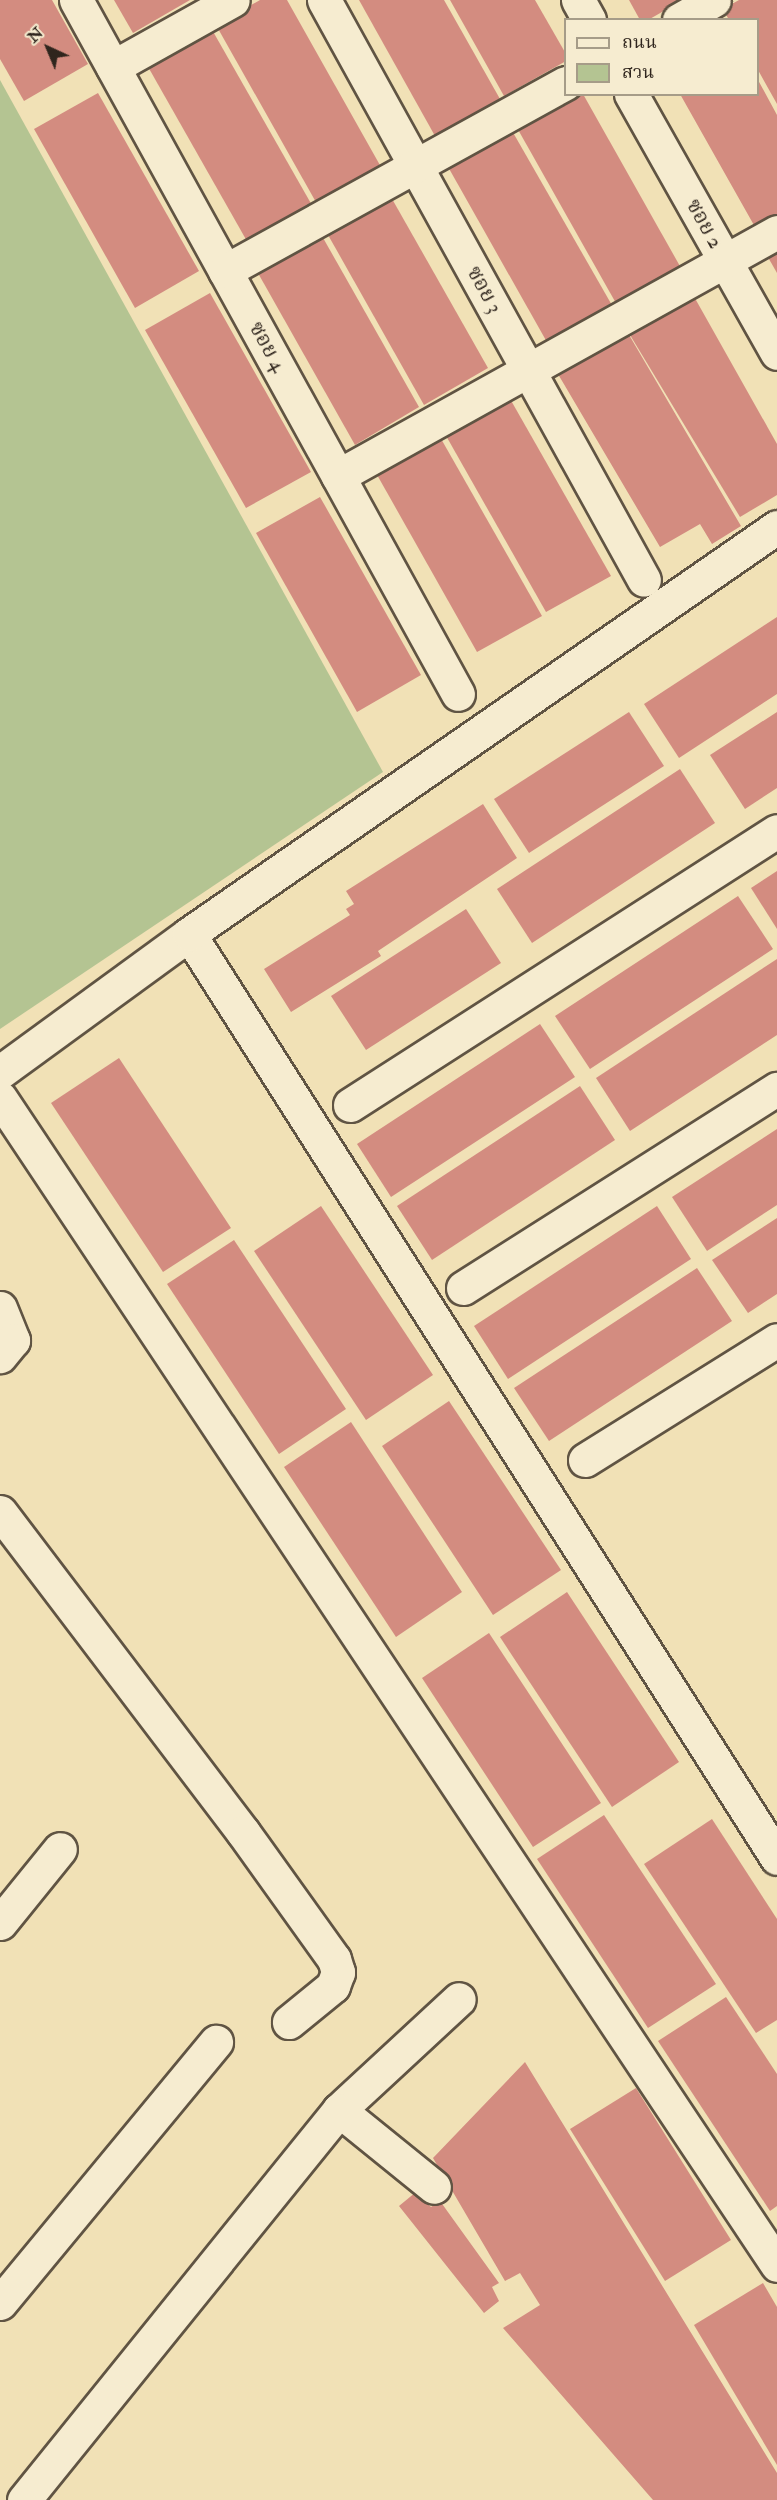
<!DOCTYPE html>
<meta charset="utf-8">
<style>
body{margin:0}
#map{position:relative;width:777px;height:2500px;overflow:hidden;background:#f1e1b6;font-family:"IM FELL Double Pica","Noto Serif Thai",serif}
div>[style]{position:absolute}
.green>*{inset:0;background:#b4c492}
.building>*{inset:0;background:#d38c80}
.roads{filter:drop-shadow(2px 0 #605443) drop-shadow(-2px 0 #605443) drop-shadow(0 2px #605443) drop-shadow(0 -2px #605443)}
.minor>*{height:33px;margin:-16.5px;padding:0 16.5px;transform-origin:16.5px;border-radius:16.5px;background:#f6ecd0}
span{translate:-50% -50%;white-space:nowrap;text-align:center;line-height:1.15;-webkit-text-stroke:5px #f6ecd0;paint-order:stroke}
.street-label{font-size:21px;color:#2f251d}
.legend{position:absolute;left:564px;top:18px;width:195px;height:78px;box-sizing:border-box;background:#f6ecd0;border:2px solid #a69c88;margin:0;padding:8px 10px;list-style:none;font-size:18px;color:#2f251d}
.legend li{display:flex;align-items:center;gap:12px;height:30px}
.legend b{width:30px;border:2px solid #a69c88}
.north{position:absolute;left:18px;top:18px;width:60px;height:60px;-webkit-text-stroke:4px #f6ecd0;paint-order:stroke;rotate:316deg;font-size:16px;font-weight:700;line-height:24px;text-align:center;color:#2f251d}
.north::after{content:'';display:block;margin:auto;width:21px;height:27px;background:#2f251d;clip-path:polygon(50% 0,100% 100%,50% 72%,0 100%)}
</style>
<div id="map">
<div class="green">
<div style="clip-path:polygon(0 80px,383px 772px,0 1029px)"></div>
</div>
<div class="building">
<div style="clip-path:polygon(0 0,52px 0,88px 64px,24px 101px,0 59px)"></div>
<div style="clip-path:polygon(114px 0,190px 0,133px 33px)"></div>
<div style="clip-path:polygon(260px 0,287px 0,381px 167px,317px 204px,216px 25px)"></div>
<div style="clip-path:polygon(359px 0,444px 0,500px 99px,435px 136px)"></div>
<div style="clip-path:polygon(450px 0,535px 0,566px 54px,566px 61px,504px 96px)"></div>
<div style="clip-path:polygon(629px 0,683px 0,648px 20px,640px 20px)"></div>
<div style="clip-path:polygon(739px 0,777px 0,777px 104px,758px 70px,758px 20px,729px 20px,723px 9px)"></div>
<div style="clip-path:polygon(211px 28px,313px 207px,248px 243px,147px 65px)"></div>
<div style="clip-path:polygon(758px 80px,777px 115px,777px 214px,755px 227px,680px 94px,758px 94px)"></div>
<div style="clip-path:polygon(98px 93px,199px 271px,135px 308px,34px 129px)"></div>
<div style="clip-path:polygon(571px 94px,583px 94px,681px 268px,617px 305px,516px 126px)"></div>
<div style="clip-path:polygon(511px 129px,613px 307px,548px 344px,447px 165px)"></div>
<div style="clip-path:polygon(387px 190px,488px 368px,424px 405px,323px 226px)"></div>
<div style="clip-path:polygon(318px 229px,419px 407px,355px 445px,254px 266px)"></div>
<div style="clip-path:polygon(777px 246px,777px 273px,765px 252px)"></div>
<div style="clip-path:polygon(210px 293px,311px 472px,246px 508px,145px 330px)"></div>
<div style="clip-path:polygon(692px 293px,777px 444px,777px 495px,740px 517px,627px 330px)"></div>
<div style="clip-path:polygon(625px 328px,741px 526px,712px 544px,700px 524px,660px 547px,555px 369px)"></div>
<div style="clip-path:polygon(509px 397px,611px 576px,546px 612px,445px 434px)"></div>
<div style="clip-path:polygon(440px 437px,542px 616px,477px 652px,376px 473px)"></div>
<div style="clip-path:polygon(320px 497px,421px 675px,357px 712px,256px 533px)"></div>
<div style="clip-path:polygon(777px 617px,777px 694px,679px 758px,644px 704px)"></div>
<div style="clip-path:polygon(629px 712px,664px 766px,529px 853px,494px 799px)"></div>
<div style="clip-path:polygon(777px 712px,777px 788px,745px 809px,710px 755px)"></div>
<div style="clip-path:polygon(680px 769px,715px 823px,532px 943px,497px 889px)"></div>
<div style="clip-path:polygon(483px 804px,517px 858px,378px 951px,381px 956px,291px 1012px,264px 969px,350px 915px,346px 909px,354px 904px,346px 891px)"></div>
<div style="clip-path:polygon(777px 871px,777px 929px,751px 888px)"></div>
<div style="clip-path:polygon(738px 896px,773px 949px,590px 1069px,555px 1016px)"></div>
<div style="clip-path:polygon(466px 909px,501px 963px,366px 1050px,331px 996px)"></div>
<div style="clip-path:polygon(777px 959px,777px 1035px,630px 1131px,596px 1078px)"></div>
<div style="clip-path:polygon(540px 1024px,575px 1077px,391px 1197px,357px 1144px)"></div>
<div style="clip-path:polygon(119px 1058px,231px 1228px,163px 1272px,51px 1103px)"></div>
<div style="clip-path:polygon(580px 1086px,615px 1140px,432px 1260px,397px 1206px)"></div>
<div style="clip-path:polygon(777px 1129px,777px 1205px,707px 1251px,672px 1197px)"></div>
<div style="clip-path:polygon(321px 1206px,433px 1375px,366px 1420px,254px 1251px)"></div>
<div style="clip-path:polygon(657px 1206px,691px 1259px,508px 1379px,474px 1326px)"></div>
<div style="clip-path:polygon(777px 1218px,777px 1294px,748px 1313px,712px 1260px)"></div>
<div style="clip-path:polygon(234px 1240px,346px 1409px,279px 1454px,167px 1284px)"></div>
<div style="clip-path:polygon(697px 1268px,732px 1321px,549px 1441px,514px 1388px)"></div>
<div style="clip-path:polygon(449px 1401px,561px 1570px,493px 1615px,382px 1446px)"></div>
<div style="clip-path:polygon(351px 1422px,462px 1592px,396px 1637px,284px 1467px)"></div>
<div style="clip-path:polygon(567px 1592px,679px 1762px,612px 1807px,500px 1637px)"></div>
<div style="clip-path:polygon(489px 1633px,601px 1803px,533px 1847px,422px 1678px)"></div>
<div style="clip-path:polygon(604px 1815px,716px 1984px,648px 2028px,537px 1859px)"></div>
<div style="clip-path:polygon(712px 1819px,777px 1919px,777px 2020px,756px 2033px,644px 1864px)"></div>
<div style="clip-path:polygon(726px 1997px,777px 2074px,777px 2206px,770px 2211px,658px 2041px)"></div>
<div style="clip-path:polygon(525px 2062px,777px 2473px,777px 2500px,653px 2500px,503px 2328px,540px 2305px,520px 2273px,505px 2281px,433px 2158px)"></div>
<div style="clip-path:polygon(636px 2088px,731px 2240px,665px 2281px,570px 2129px)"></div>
<div style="clip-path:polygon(416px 2192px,431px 2207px,440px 2201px,499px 2283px,492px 2287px,499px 2301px,484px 2313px,399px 2206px)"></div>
<div style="clip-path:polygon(763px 2283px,777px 2307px,777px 2465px,694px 2325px)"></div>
</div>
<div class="roads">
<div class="minor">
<div style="left:76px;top:0;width:792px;rotate:61.17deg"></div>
<div style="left:324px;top:0;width:662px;rotate:61.11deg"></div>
<div style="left:578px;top:0;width:23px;rotate:61deg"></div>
<div style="left:679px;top:20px;width:40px;rotate:-29.7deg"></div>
<div style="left:113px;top:67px;width:137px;rotate:-29.2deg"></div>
<div style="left:631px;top:94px;width:297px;rotate:60.6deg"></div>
<div style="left:225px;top:271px;width:389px;rotate:-28.9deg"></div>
<div style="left:338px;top:476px;width:502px;rotate:-29.07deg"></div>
<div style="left:189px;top:934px;width:1095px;rotate:57.53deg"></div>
<div style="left:0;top:1072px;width:234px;rotate:-36.1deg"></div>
<div style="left:189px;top:934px;width:715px;rotate:-34.69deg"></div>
<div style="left:0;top:1098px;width:1402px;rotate:56.34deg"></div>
<div style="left:350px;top:1105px;width:507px;rotate:-32.69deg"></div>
<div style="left:463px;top:1288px;width:372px;rotate:-32.4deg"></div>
<div style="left:0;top:1308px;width:35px;rotate:68deg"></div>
<div style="left:13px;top:1340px;width:21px;rotate:129deg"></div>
<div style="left:585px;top:1460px;width:226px;rotate:-32deg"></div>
<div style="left:0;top:1512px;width:402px;rotate:52.8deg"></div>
<div style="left:243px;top:1832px;width:156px;rotate:54.4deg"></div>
<div style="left:334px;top:1959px;width:14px;rotate:73deg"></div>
<div style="left:338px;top:1972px;width:15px;rotate:110deg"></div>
<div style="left:333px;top:1986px;width:57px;rotate:140.7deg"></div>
<div style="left:0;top:1923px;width:95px;rotate:-51deg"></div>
<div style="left:339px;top:2110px;width:163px;rotate:-42.8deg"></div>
<div style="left:0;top:2303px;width:339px;rotate:-50.4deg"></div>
<div style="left:24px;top:2500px;width:501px;rotate:-51.07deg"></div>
<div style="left:339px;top:2110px;width:122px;rotate:39deg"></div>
</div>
</div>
<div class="street-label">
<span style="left:704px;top:224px;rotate:61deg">ซอย 2</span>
<span style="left:484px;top:290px;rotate:61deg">ซอย 3</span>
<span style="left:267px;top:347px;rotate:61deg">ซอย 4</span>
</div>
<ul class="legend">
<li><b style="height:8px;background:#f6ecd0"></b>ถนน</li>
<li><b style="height:16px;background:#b4c492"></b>สวน</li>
</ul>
<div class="north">N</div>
</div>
